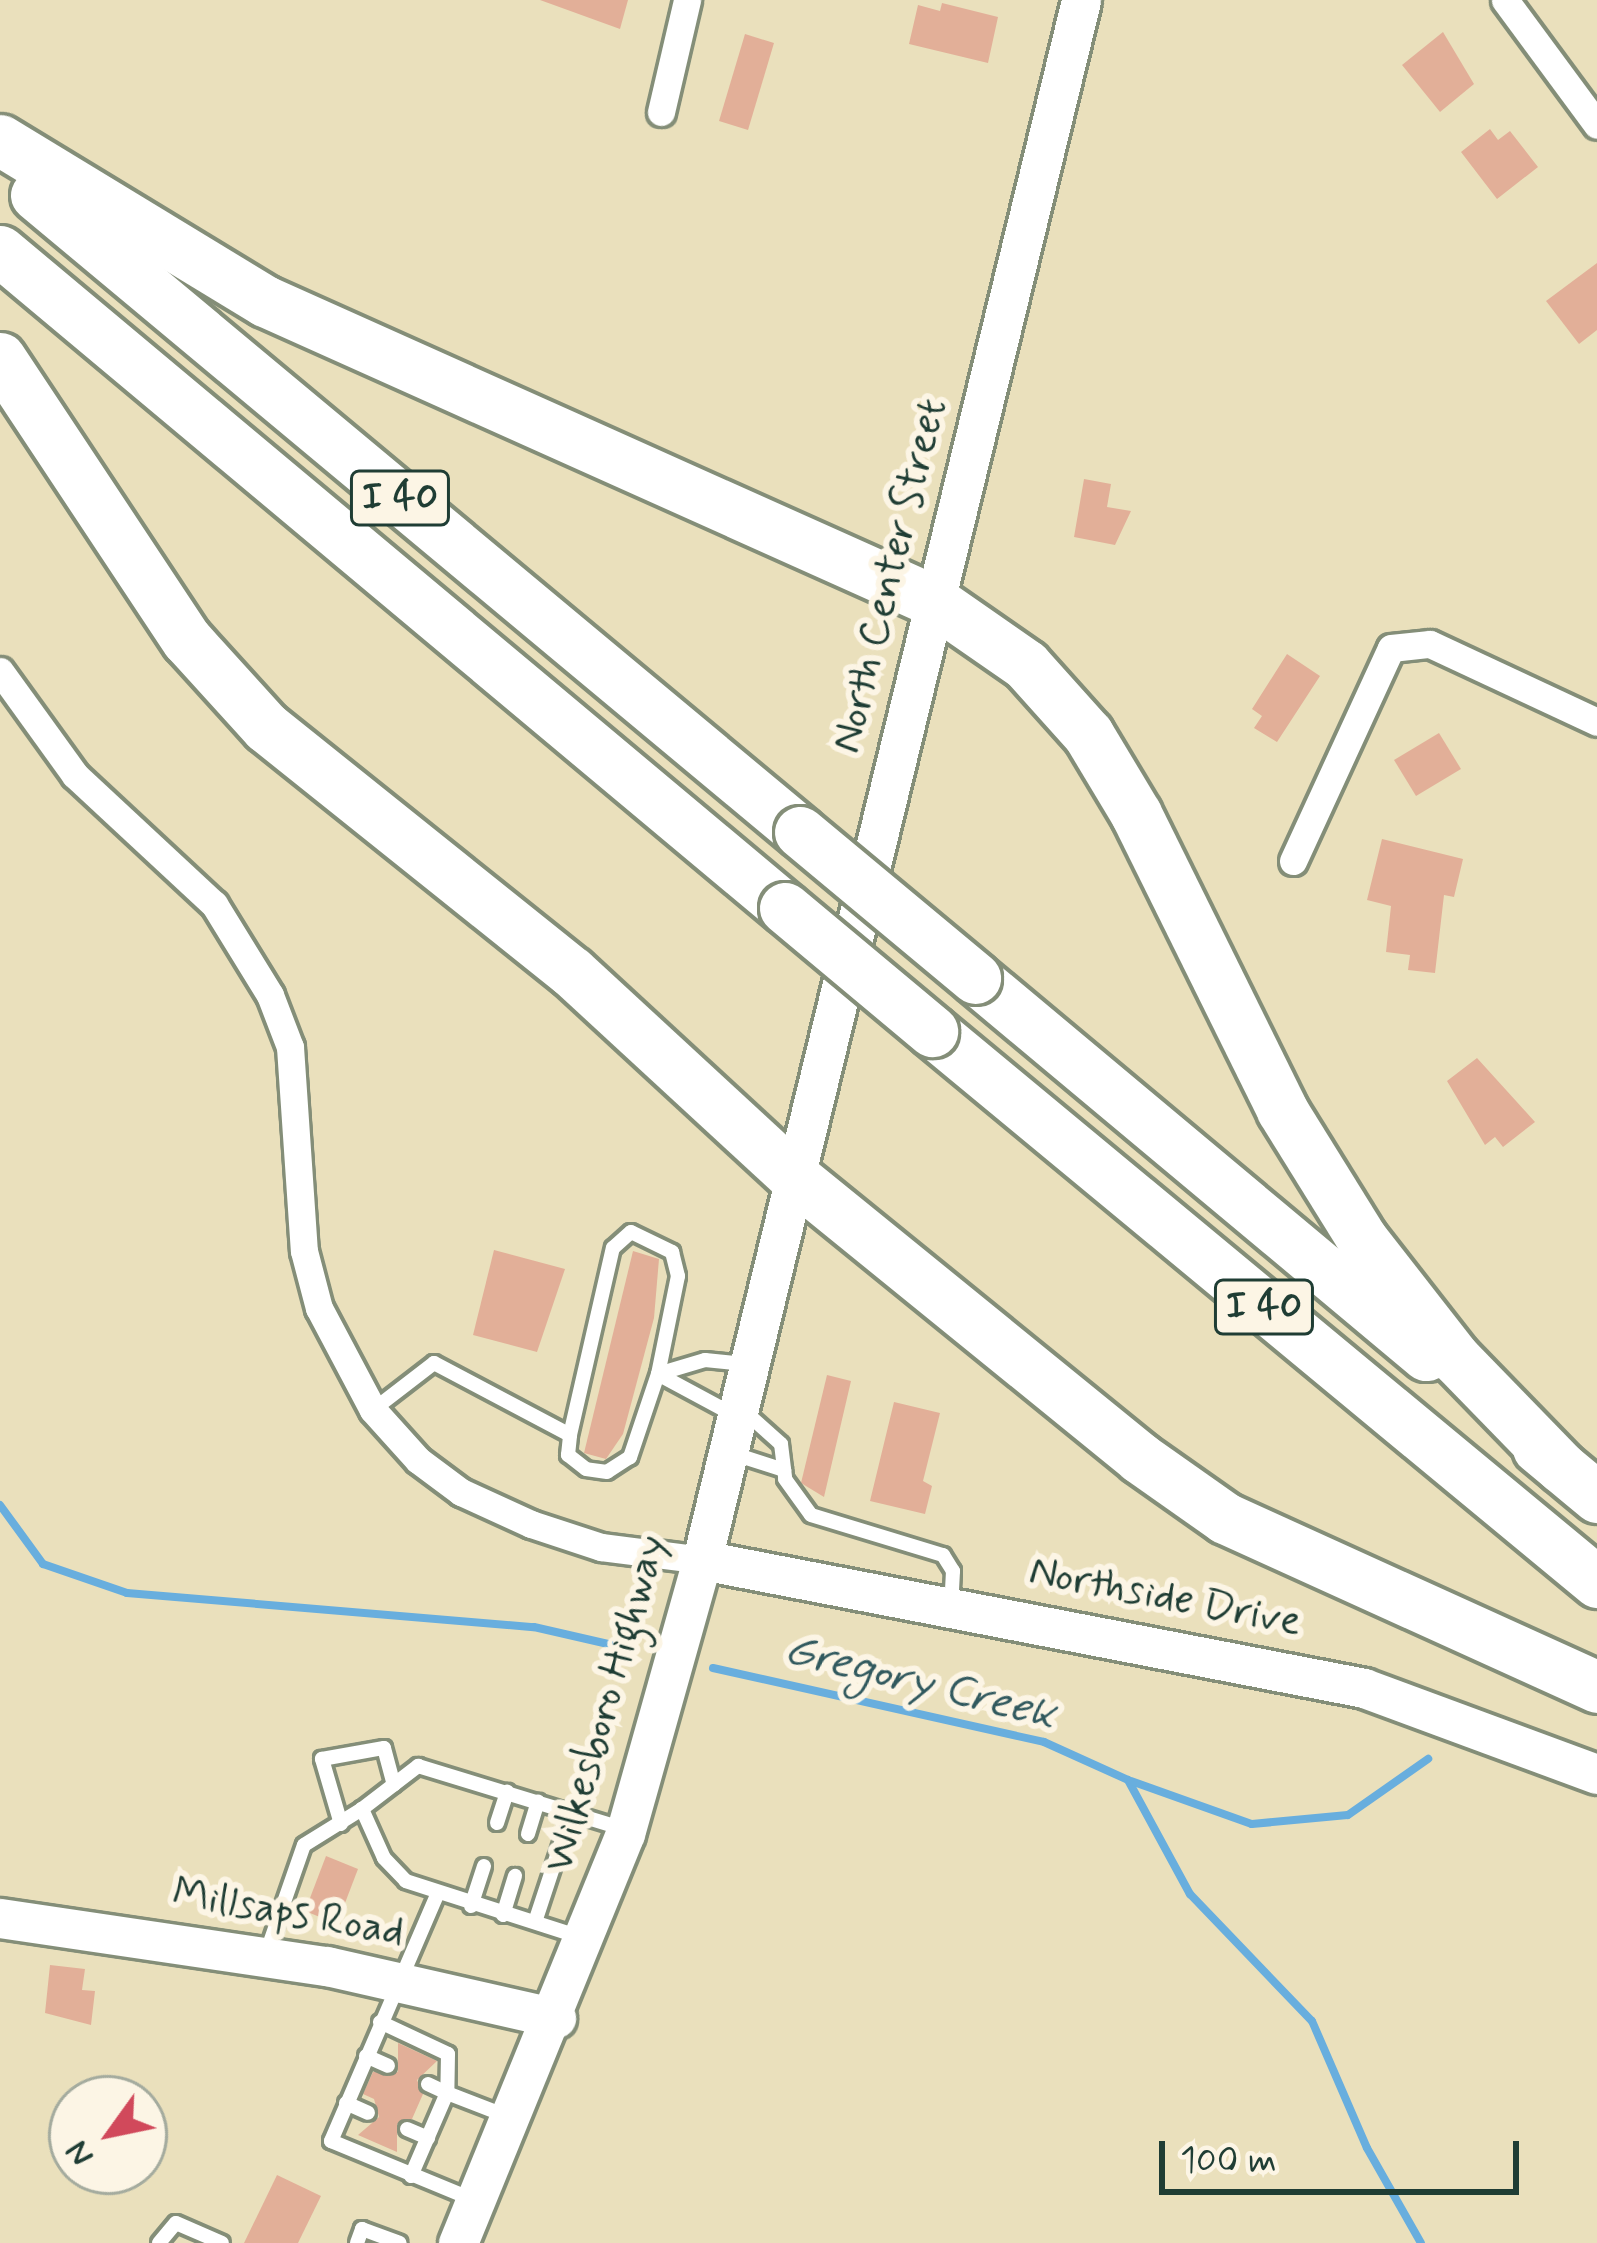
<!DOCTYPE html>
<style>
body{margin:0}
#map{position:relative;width:1597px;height:2243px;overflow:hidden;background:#eae0bc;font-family:Mynerve,sans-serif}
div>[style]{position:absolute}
.stream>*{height:8px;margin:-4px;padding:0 4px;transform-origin:4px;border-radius:4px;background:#68aede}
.building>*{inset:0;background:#e2af98}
.roads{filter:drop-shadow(3px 0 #848e78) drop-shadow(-3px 0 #848e78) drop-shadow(0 3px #848e78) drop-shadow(0 -3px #848e78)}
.lane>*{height:14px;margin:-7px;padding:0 7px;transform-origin:7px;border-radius:7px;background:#fff}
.street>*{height:27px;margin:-13.5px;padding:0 13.5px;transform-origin:13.5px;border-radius:13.5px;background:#fff}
.secondary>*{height:39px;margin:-19.5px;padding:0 19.5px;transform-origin:19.5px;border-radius:19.5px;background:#fff}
.highway>*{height:51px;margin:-25.5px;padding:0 25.5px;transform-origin:25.5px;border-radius:25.5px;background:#fff}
.bridges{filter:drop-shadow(3px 0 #848e78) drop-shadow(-3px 0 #848e78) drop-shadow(0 3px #848e78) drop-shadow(0 -3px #848e78)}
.highway-bridge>*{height:51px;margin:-25.5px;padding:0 25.5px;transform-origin:25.5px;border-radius:25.5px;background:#fff}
span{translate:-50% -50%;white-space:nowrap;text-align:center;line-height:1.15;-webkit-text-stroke:12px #fcf5e5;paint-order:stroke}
.shield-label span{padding:3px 9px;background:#fcf5e5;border:3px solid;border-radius:9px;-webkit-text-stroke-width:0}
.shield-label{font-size:39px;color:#1f3d34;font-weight:700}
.street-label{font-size:42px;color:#1f3d34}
.water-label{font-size:45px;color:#31595e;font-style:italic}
.north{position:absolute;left:48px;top:2075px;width:120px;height:120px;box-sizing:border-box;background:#fcf5e5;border:3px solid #a4ab9e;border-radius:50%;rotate:237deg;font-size:33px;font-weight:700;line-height:48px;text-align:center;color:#1f3d34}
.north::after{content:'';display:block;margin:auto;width:42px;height:54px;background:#d1495b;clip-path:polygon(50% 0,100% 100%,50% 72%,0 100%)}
.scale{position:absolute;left:1159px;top:2141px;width:360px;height:54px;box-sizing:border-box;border:6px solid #1f3d34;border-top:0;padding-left:15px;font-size:36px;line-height:42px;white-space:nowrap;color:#1f3d34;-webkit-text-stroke:9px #fcf5e5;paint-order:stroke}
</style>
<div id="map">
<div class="stream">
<div style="left:0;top:1505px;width:73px;rotate:53.9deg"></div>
<div style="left:43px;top:1564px;width:89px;rotate:19deg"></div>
<div style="left:127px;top:1593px;width:408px;rotate:4.8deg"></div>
<div style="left:534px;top:1627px;width:85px;rotate:12.9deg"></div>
<div style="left:713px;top:1668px;width:339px;rotate:12.6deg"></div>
<div style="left:1044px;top:1742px;width:92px;rotate:24.3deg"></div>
<div style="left:1128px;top:1780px;width:130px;rotate:61.5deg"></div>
<div style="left:1190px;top:1894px;width:176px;rotate:46.2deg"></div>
<div style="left:1312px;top:2021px;width:138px;rotate:66.6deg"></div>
<div style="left:1367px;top:2148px;width:109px;rotate:60.4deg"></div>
<div style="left:1131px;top:1781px;width:128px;rotate:19.6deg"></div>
<div style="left:1252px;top:1824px;width:96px;rotate:-5.4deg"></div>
<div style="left:1348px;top:1815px;width:98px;rotate:-35deg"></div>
</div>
<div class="building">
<div style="clip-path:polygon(540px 0,628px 0,620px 29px)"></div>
<div style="clip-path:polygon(942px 3px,998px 17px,988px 63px,909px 44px,918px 5px,940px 11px)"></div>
<div style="clip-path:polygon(1443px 32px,1474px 84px,1440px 112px,1402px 65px)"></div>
<div style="clip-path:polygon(745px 34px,774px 43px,748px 130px,719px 121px)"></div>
<div style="clip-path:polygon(1490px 129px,1498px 140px,1510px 131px,1538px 167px,1497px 199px,1461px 152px)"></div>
<div style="clip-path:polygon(1597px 263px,1597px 330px,1579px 344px,1546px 301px)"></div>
<div style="clip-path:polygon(1084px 479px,1111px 484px,1107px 507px,1131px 511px,1115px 545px,1074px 537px)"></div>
<div style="clip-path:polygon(1287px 654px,1320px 676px,1277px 742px,1254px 728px,1262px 716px,1252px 709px)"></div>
<div style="clip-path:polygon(1439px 733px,1461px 769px,1416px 796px,1394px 760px)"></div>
<div style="clip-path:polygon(1382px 839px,1463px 859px,1454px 897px,1444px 895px,1435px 973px,1408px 970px,1410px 955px,1386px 952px,1391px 906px,1367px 900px)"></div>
<div style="clip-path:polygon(1477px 1058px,1535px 1122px,1503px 1147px,1495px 1137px,1485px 1145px,1447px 1081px)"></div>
<div style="clip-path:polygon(494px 1250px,565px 1269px,537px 1352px,473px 1335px)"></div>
<div style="clip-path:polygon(633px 1251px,659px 1259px,654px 1318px,623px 1434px,606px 1459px,584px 1453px)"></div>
<div style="clip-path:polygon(827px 1375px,851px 1381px,824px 1497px,801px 1483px)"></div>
<div style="clip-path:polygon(894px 1402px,940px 1413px,923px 1481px,932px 1486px,925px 1514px,870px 1501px)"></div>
<div style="clip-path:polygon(326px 1856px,358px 1869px,337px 1924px,305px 1911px)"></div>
<div style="clip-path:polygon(50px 1965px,85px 1969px,82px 1990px,95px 1991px,91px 2025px,45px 2013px)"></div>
<div style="clip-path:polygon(398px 2043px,437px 2061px,417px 2080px,423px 2094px,412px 2119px,397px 2124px,397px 2152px,358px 2135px,379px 2117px,374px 2099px,363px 2094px,373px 2072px,398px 2072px)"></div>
<div style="clip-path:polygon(277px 2175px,321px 2196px,298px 2243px,244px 2243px)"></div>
</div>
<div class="roads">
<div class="lane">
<div style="left:631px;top:1232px;width:46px;rotate:26deg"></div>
<div style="left:672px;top:1252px;width:25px;rotate:76deg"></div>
<div style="left:678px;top:1276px;width:100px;rotate:101.5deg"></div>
<div style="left:658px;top:1374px;width:88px;rotate:108.6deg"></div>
<div style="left:630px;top:1457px;width:27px;rotate:147deg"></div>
<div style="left:607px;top:1472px;width:21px;rotate:-172deg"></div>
<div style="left:586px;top:1469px;width:23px;rotate:-142deg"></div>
<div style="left:568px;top:1455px;width:20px;rotate:-84deg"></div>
<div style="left:570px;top:1435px;width:192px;rotate:-77.1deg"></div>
<div style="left:613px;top:1248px;width:24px;rotate:-42deg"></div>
<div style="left:373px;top:1410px;width:77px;rotate:-37.6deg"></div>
<div style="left:434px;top:1363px;width:154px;rotate:27.9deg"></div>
<div style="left:743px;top:1410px;width:51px;rotate:41.8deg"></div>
<div style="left:781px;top:1444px;width:35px;rotate:83deg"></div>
<div style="left:785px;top:1479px;width:44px;rotate:54.2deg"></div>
<div style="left:811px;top:1515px;width:138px;rotate:16.9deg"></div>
<div style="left:943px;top:1555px;width:19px;rotate:58deg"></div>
<div style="left:953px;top:1571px;width:35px;rotate:93deg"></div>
<div style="left:734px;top:1415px;width:86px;rotate:-151.7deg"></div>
<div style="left:658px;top:1374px;width:49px;rotate:-16.6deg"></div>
<div style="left:705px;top:1360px;width:40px;rotate:5.7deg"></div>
<div style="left:731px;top:1453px;width:56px;rotate:17.8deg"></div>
<div style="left:497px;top:1823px;width:33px;rotate:-72deg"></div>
<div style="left:341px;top:1824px;width:68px;rotate:-106.3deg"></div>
<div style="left:322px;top:1759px;width:63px;rotate:-10.1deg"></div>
<div style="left:384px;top:1748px;width:38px;rotate:75deg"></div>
<div style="left:528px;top:1834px;width:34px;rotate:-73deg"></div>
<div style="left:437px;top:1895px;width:268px;rotate:113.3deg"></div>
<div style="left:331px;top:2141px;width:152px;rotate:22.4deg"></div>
<div style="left:471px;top:1906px;width:42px;rotate:-72deg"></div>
<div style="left:503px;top:1915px;width:41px;rotate:-72.9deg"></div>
<div style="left:535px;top:1922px;width:115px;rotate:-71.7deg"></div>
<div style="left:577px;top:1936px;width:180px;rotate:-162.2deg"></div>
<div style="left:406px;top:1881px;width:32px;rotate:-134deg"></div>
<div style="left:384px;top:1858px;width:54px;rotate:-114.2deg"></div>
<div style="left:362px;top:1809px;width:71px;rotate:-37.5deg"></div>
<div style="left:418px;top:1766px;width:212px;rotate:17deg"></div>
<div style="left:267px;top:1951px;width:112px;rotate:-70.8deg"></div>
<div style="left:304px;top:1845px;width:68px;rotate:-31.8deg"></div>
<div style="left:380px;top:2022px;width:75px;rotate:25.2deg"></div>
<div style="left:448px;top:2054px;width:39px;rotate:91deg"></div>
<div style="left:447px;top:2093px;width:21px;rotate:-155deg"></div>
<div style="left:366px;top:2056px;width:24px;rotate:24deg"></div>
<div style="left:346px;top:2103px;width:24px;rotate:24deg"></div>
<div style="left:407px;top:2129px;width:23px;rotate:23deg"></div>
<div style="left:411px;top:2176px;width:90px;rotate:-66.6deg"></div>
<div style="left:447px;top:2093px;width:61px;rotate:21.1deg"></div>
<div style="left:159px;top:2243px;width:26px;rotate:-50deg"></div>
<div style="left:176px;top:2223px;width:50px;rotate:23.5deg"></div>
<div style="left:357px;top:2243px;width:15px;rotate:-70deg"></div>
<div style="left:362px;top:2229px;width:40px;rotate:20.2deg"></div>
</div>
<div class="street">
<div style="left:1505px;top:0;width:155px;rotate:53.6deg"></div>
<div style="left:661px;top:112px;width:115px;rotate:-76.9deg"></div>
<div style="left:0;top:671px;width:128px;rotate:54.2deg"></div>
<div style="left:75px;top:775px;width:190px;rotate:42.9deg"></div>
<div style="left:214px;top:904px;width:107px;rotate:58.4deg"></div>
<div style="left:270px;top:995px;width:56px;rotate:69deg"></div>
<div style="left:290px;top:1047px;width:204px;rotate:86.1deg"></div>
<div style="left:304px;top:1251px;width:59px;rotate:75.3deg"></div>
<div style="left:319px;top:1308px;width:115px;rotate:62.1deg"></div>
<div style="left:373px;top:1410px;width:67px;rotate:48deg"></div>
<div style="left:418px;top:1460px;width:54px;rotate:36.7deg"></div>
<div style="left:461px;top:1492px;width:77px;rotate:24.6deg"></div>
<div style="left:531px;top:1524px;width:74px;rotate:18.2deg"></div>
<div style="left:601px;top:1547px;width:102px;rotate:7.3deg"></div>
<div style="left:1293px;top:861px;width:234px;rotate:-65.3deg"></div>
<div style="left:1391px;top:648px;width:39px;rotate:-6deg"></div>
<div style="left:1430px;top:644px;width:184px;rotate:25deg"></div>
</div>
<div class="secondary">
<div style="left:702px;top:1560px;width:674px;rotate:10.94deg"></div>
<div style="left:1364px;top:1688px;width:248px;rotate:20.3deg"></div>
<div style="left:0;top:1918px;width:331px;rotate:8.4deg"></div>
<div style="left:327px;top:1966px;width:235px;rotate:12.8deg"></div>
<div style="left:458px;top:2243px;width:442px;rotate:-67.8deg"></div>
<div style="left:625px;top:1834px;width:285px;rotate:-74.3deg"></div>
<div style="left:702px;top:1560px;width:1605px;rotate:-76.34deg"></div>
</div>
<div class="highway">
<div style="left:0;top:140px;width:310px;rotate:31.3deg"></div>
<div style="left:265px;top:301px;width:733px;rotate:24.15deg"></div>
<div style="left:934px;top:601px;width:112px;rotate:34.8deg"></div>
<div style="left:1026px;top:665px;width:93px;rotate:48.1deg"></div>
<div style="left:1088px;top:734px;width:93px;rotate:59deg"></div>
<div style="left:1136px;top:814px;width:330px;rotate:63.7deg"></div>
<div style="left:1282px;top:1110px;width:152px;rotate:58.2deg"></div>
<div style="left:1362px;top:1239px;width:151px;rotate:52deg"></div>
<div style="left:1455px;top:1358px;width:152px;rotate:45.8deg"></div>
<div style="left:36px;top:195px;width:995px;rotate:39.82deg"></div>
<div style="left:0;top:251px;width:1024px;rotate:39.93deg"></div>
<div style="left:0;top:358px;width:338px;rotate:56.5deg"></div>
<div style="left:187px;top:640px;width:118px;rotate:47.8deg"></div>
<div style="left:266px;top:727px;width:392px;rotate:38.7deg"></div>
<div style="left:572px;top:972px;width:299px;rotate:42.7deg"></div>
<div style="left:792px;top:1175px;width:449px;rotate:39.1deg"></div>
<div style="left:1140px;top:1458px;width:104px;rotate:35.2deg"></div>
<div style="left:1225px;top:1518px;width:409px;rotate:24.4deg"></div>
<div style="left:975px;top:978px;width:588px;rotate:39.89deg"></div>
<div style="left:932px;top:1031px;width:864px;rotate:39.64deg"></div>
<div style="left:1538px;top:1448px;width:77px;rotate:39.7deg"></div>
</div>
</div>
<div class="bridges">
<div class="highway-bridge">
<div style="left:800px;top:832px;width:228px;rotate:39.8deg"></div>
<div style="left:785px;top:908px;width:192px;rotate:39.9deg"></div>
</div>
</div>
<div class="shield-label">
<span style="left:400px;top:498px">I 40</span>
<span style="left:1264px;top:1307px">I 40</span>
</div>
<div class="street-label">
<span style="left:891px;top:576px;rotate:-76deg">North Center Street</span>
<span style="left:1165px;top:1598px;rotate:11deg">Northside Drive</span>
<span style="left:607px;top:1704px;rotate:-74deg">Wilkesboro Highway</span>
<span style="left:288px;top:1914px;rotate:10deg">Millsaps Road</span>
</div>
<div class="water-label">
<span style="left:920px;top:1683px;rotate:14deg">Gregory Creek</span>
</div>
<div class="north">N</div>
<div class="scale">100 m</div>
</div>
